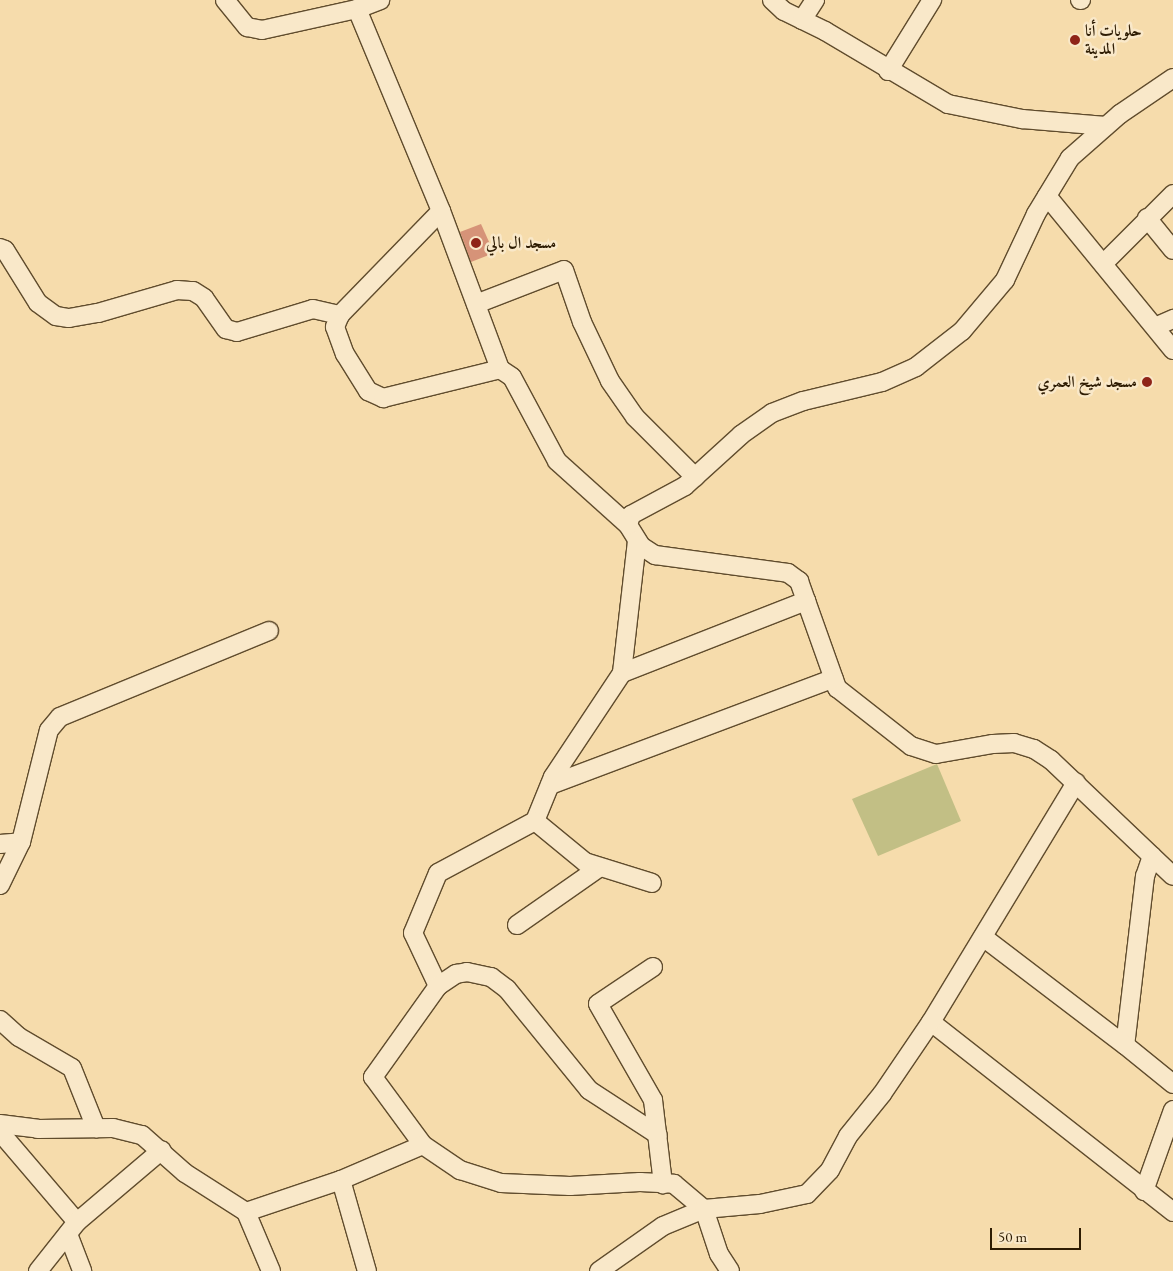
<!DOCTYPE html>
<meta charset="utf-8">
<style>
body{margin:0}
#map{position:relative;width:1173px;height:1271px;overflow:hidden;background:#f6dcac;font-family:"EB Garamond",Amiri,serif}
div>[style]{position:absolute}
.green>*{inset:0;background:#c2bf85}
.building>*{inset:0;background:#d69378}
.roads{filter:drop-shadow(1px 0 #604c2d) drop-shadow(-1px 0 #604c2d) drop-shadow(0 1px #604c2d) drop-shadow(0 -1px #604c2d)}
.minor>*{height:18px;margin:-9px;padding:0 9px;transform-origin:9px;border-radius:9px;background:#f9e8c9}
.dots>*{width:14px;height:14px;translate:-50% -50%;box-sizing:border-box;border:2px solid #f9e8c9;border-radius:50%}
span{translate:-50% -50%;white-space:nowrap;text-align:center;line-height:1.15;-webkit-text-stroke:5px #f9e8c9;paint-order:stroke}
.poi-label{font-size:16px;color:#2e1c03;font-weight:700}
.left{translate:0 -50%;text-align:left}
.right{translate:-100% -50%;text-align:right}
.scale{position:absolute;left:990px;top:1228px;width:91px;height:22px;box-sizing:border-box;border:2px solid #2e1c03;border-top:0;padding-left:6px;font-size:15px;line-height:18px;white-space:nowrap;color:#2e1c03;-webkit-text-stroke:4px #f9e8c9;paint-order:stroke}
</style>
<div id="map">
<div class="green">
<div style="clip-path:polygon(937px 764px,961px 821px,878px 856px,852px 799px)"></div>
</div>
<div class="building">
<div style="clip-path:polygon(481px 224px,494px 253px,471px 262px,460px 232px)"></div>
</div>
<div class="roads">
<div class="minor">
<div style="left:225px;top:0;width:35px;rotate:51deg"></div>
<div style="left:247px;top:27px;width:15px;rotate:11deg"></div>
<div style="left:262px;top:30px;width:97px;rotate:-12.5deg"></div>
<div style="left:357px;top:9px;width:25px;rotate:-21deg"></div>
<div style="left:772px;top:0;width:16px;rotate:43deg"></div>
<div style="left:784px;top:11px;width:46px;rotate:26deg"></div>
<div style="left:825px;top:31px;width:143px;rotate:30.7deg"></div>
<div style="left:948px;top:104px;width:76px;rotate:11.5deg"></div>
<div style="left:1022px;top:119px;width:84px;rotate:4.8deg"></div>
<div style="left:1080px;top:0;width:1px"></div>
<div style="left:357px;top:9px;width:219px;rotate:67.4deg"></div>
<div style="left:441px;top:211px;width:145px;rotate:134.2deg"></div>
<div style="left:340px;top:315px;width:13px;rotate:113deg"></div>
<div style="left:335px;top:327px;width:29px;rotate:70deg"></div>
<div style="left:345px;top:354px;width:44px;rotate:58.1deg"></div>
<div style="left:368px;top:391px;width:17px;rotate:25deg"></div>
<div style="left:383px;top:398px;width:121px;rotate:-13.9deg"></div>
<div style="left:500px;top:369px;width:14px;rotate:34deg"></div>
<div style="left:512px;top:377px;width:95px;rotate:61.8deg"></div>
<div style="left:557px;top:461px;width:96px;rotate:42deg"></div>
<div style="left:802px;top:20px;width:24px;rotate:-57deg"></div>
<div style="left:888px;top:71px;width:84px;rotate:-58.2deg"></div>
<div style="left:1173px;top:78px;width:64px;rotate:145.8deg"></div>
<div style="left:1120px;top:114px;width:67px;rotate:138.7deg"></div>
<div style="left:1070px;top:158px;width:66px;rotate:121.3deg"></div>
<div style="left:1036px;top:214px;width:73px;rotate:115.2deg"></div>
<div style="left:1005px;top:280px;width:67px;rotate:130.1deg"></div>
<div style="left:962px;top:331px;width:58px;rotate:142deg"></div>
<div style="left:916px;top:367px;width:37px;rotate:156deg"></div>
<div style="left:882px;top:382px;width:81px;rotate:166.5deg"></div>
<div style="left:803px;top:401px;width:33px;rotate:159deg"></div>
<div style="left:772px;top:413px;width:38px;rotate:145deg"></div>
<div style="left:741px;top:435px;width:76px;rotate:137.7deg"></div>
<div style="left:685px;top:486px;width:61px;rotate:151.8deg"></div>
<div style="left:631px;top:515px;width:10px;rotate:107deg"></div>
<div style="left:628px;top:525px;width:25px;rotate:58deg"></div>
<div style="left:641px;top:546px;width:17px;rotate:33deg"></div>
<div style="left:655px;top:555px;width:134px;rotate:7.7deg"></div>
<div style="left:788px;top:573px;width:14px;rotate:36deg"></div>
<div style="left:799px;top:581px;width:114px;rotate:70.4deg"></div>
<div style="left:837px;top:688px;width:94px;rotate:38.1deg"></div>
<div style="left:911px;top:746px;width:26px;rotate:18deg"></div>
<div style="left:936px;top:754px;width:58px;rotate:-10deg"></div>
<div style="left:993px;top:744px;width:21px;rotate:-3deg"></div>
<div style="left:1014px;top:743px;width:21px;rotate:17deg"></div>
<div style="left:1034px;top:749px;width:20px;rotate:33deg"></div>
<div style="left:1051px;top:760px;width:168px;rotate:43.6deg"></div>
<div style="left:1047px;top:196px;width:199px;rotate:50.7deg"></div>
<div style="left:441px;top:211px;width:169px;rotate:69.5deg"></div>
<div style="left:1147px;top:218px;width:41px;rotate:50.9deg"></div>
<div style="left:0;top:248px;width:5px;rotate:22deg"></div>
<div style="left:5px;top:250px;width:62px;rotate:58.1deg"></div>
<div style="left:38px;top:303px;width:22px;rotate:36deg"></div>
<div style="left:56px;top:316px;width:13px;rotate:9deg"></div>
<div style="left:69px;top:318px;width:29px;rotate:-10deg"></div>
<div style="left:98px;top:313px;width:82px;rotate:-16.2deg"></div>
<div style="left:177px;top:290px;width:16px;rotate:4deg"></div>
<div style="left:193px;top:291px;width:13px;rotate:32deg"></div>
<div style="left:204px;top:298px;width:38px;rotate:55deg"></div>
<div style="left:226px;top:329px;width:11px;rotate:15deg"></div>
<div style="left:237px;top:332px;width:79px;rotate:-16.8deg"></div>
<div style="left:313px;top:309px;width:28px;rotate:13deg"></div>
<div style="left:1103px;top:264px;width:99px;rotate:-45deg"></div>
<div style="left:476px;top:304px;width:94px;rotate:-21.1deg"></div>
<div style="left:564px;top:270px;width:55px;rotate:70.9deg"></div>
<div style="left:582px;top:322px;width:65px;rotate:64.6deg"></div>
<div style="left:610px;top:381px;width:44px;rotate:55.2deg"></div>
<div style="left:635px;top:417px;width:85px;rotate:45deg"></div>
<div style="left:1155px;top:327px;width:20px;rotate:-24deg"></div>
<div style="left:637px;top:541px;width:133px;rotate:96.5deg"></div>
<div style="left:622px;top:673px;width:125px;rotate:123.6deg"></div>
<div style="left:553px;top:777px;width:48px;rotate:112.2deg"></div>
<div style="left:535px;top:821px;width:110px;rotate:151.8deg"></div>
<div style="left:438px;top:873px;width:65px;rotate:112.6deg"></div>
<div style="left:413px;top:933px;width:59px;rotate:64.7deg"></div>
<div style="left:438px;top:986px;width:112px;rotate:125.5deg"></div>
<div style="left:373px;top:1077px;width:84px;rotate:53.7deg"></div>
<div style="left:423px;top:1145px;width:45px;rotate:34deg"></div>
<div style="left:460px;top:1170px;width:43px;rotate:17.6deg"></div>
<div style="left:501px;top:1183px;width:69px;rotate:2.5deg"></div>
<div style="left:570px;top:1186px;width:70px;rotate:-3.3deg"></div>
<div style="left:640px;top:1182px;width:34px;rotate:3deg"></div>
<div style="left:674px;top:1184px;width:39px;rotate:40deg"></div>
<div style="left:704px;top:1209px;width:47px;rotate:71.6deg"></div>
<div style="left:719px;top:1254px;width:20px;rotate:57deg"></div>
<div style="left:622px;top:673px;width:198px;rotate:-21.4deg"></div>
<div style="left:550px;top:785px;width:303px;rotate:-20.6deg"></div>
<div style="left:535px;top:821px;width:65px;rotate:39.4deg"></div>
<div style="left:585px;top:862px;width:70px;rotate:17.4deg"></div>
<div style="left:0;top:844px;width:21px;rotate:-5deg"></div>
<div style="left:1152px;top:856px;width:21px;rotate:109deg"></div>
<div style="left:1145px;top:876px;width:170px;rotate:96.7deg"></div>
<div style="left:1125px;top:1045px;width:62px;rotate:39.1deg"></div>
<div style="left:0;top:885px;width:48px;rotate:-64deg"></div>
<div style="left:21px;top:842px;width:115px;rotate:-76deg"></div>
<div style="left:49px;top:730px;width:17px;rotate:-50deg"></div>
<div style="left:60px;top:717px;width:226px;rotate:-22.4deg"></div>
<div style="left:517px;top:925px;width:101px;rotate:-34.9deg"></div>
<div style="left:983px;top:937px;width:178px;rotate:37.3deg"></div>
<div style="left:653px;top:967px;width:66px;rotate:146.1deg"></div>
<div style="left:598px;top:1004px;width:111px;rotate:60.2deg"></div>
<div style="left:653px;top:1100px;width:85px;rotate:83.2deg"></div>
<div style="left:438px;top:986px;width:22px;rotate:-34deg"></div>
<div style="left:456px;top:974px;width:11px;rotate:-10deg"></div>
<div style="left:467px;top:972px;width:25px;rotate:12deg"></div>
<div style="left:491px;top:977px;width:20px;rotate:37deg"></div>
<div style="left:507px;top:989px;width:130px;rotate:50.9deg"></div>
<div style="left:589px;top:1090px;width:82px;rotate:33.1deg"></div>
<div style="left:0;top:1020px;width:25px;rotate:42deg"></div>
<div style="left:19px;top:1037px;width:61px;rotate:30.3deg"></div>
<div style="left:72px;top:1068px;width:65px;rotate:68.2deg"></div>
<div style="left:931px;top:1022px;width:308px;rotate:38.1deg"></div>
<div style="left:0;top:1124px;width:38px;rotate:7deg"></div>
<div style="left:38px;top:1129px;width:75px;rotate:-0.8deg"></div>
<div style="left:113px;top:1128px;width:30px;rotate:14deg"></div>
<div style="left:142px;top:1135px;width:57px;rotate:41.5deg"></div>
<div style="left:185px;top:1173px;width:72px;rotate:32.6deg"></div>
<div style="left:246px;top:1212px;width:64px;rotate:67deg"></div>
<div style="left:0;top:1132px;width:118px;rotate:49.5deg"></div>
<div style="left:341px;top:1180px;width:95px;rotate:74.1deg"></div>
<div style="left:1144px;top:1191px;width:86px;rotate:-70.3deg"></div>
<div style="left:246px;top:1212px;width:100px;rotate:-18.6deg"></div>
<div style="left:341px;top:1180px;width:89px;rotate:-23.1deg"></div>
<div style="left:68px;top:1234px;width:40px;rotate:69deg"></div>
<div style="left:38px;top:1271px;width:63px;rotate:-51.5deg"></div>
<div style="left:77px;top:1222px;width:111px;rotate:-40.3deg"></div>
<div style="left:599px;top:1271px;width:78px;rotate:-35.1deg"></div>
<div style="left:663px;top:1226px;width:44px;rotate:-22.5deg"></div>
<div style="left:704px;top:1209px;width:56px;rotate:-5.1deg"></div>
<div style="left:760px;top:1204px;width:48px;rotate:-12deg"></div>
<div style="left:807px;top:1194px;width:33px;rotate:-46deg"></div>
<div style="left:830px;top:1170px;width:38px;rotate:-62deg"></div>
<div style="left:848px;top:1136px;width:54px;rotate:-51deg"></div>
<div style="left:882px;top:1094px;width:87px;rotate:-55.8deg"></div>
<div style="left:931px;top:1022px;width:280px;rotate:-58.8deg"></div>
</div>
</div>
<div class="dots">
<div style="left:1075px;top:40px;background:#8f2418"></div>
<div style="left:476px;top:243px;background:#8f2418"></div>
<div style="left:1147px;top:382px;background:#8f2418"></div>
</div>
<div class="poi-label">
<span class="left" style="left:1085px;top:40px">حلويات أنا<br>المدينة</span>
<span class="left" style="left:486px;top:243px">مسجد ال بالي</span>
<span class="right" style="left:1137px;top:382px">مسجد شيخ العمري</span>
</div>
<div class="scale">50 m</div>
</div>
